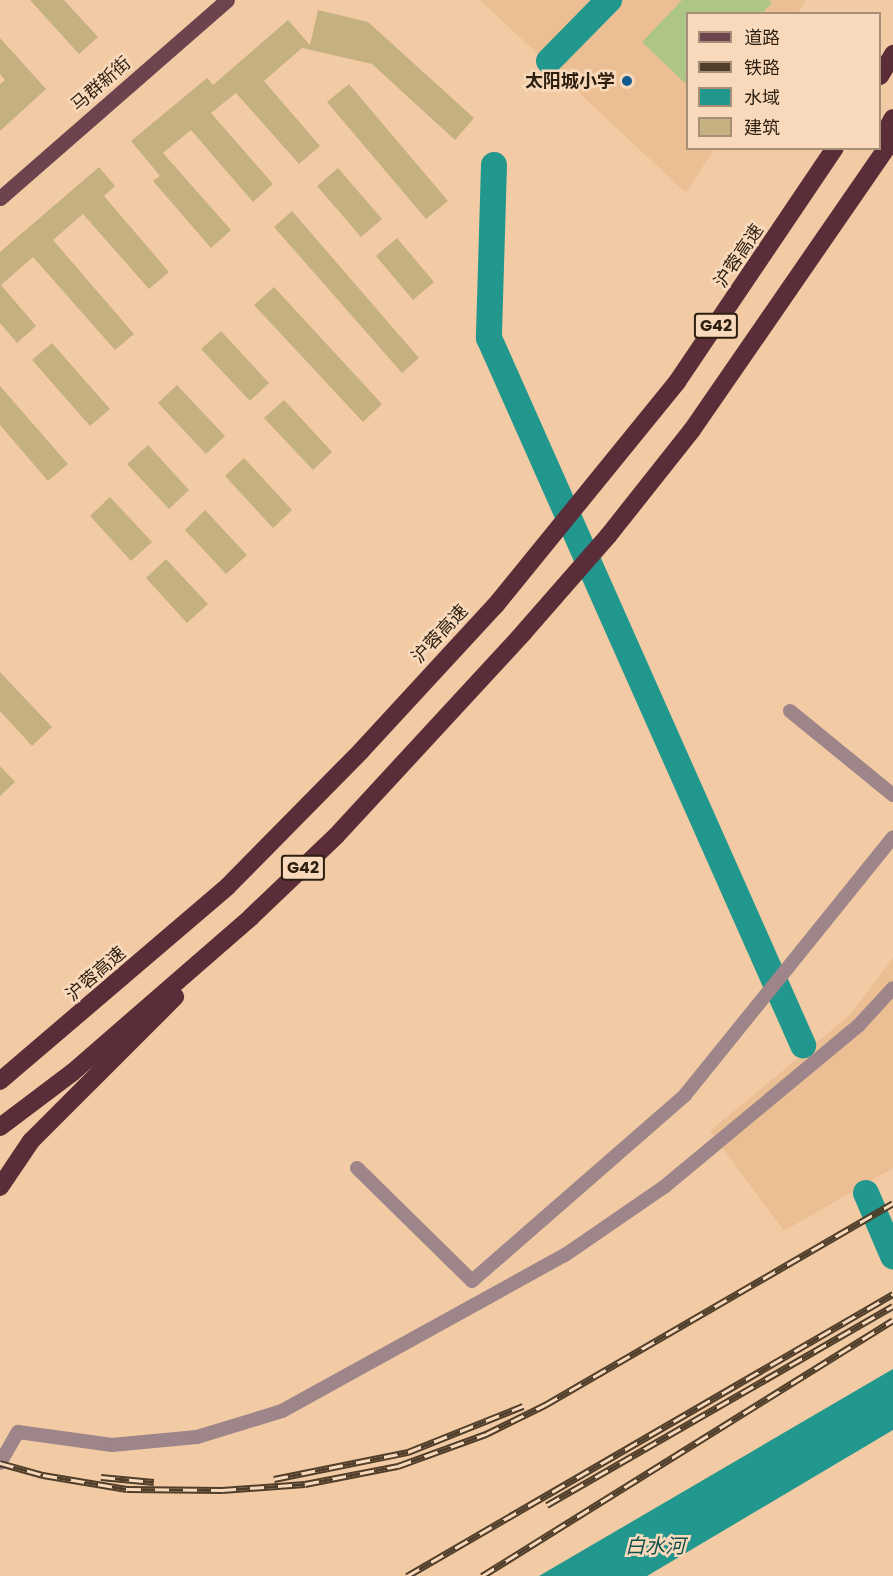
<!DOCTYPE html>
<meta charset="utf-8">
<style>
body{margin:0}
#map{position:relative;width:893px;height:1576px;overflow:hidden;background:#f2cba4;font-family:Poppins,"Noto Sans SC",sans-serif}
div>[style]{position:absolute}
.built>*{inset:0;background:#ebbf93}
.green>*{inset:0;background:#adc688}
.water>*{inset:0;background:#22978d}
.river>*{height:26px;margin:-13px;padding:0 13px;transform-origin:13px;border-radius:13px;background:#22978d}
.building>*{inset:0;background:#c5b081}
.minor>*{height:14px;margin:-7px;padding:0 7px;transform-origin:7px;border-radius:7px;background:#9d8589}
.major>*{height:15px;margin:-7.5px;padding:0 7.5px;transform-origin:7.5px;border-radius:7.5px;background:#6d444d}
.highway>*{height:18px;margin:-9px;padding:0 9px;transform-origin:9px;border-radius:9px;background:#5b2d38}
.rail>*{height:7px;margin-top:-3.5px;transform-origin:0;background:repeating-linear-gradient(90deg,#f9d9bb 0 14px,#503e2a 0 28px);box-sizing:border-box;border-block:2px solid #503e2a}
.dots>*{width:16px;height:16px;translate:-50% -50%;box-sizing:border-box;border:3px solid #f9d9bb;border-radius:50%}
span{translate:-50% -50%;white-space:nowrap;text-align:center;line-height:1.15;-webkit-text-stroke:5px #f9d9bb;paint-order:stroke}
.shield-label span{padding:2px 4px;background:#f9d9bb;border:2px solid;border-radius:4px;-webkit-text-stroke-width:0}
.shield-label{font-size:16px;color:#2d1f10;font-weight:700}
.poi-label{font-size:18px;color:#2d1f10;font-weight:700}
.right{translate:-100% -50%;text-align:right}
.street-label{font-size:18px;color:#2d1f10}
.water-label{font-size:20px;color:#12504b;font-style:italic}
.legend{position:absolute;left:686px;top:12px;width:195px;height:138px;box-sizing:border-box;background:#f9d9bb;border:2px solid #a78f77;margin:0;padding:8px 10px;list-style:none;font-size:18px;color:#2d1f10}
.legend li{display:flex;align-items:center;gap:12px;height:30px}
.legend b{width:30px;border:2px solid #a78f77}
</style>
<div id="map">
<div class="built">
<div style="clip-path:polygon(480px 0,806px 0,798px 13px,688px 14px,688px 148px,714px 149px,686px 193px)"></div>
<div style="clip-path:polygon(893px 958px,893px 1168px,784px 1231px,710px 1131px,850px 1015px)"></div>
</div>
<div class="green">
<div style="clip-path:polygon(682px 0,769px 0,772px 3px,762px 13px,688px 14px,687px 85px,642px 42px)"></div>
</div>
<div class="water">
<div style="clip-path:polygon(893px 1369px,893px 1430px,647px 1576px,539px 1576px)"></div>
</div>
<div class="river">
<div style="left:549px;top:61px;width:86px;rotate:-45.5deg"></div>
<div style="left:494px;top:165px;width:173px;rotate:91.7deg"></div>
<div style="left:489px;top:338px;width:774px;rotate:66.05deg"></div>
<div style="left:866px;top:1193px;width:69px;rotate:66.8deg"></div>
</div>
<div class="building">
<div style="clip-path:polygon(30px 0,64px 0,98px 37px,79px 54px)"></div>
<div style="clip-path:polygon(318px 10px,368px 22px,474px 118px,455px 140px,372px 64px,302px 48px,264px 81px,320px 146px,299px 164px,236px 93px,211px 113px,273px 184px,253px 202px,191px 130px,163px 153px,231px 230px,211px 248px,153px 181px,160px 176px,131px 141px,207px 78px,213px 85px,288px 20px,310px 45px)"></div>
<div style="clip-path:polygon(0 38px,46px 89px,0 131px,0 84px,5px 80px,0 74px)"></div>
<div style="clip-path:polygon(349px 84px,448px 201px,426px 219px,327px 102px)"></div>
<div style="clip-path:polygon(99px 167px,115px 186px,104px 196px,169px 272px,149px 289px,83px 214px,53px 240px,134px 334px,115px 350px,33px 257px,1px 285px,36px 326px,17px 343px,0 323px,0 252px)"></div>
<div style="clip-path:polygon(338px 168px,382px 219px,361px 237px,317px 186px)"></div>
<div style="clip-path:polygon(292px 211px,419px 358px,402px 373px,274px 227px)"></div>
<div style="clip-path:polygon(397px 238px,434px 282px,413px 300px,376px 256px)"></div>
<div style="clip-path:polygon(274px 287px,382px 404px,363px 422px,254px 305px)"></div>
<div style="clip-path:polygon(221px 331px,269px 383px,250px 401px,201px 349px)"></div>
<div style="clip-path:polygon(52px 343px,110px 409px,90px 426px,32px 360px)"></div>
<div style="clip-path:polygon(177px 385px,225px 436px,206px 454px,158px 403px)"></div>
<div style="clip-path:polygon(0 386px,68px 464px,48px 481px,0 425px)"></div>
<div style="clip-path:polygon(284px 400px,332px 452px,313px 470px,264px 418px)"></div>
<div style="clip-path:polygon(148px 445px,189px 490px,169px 509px,127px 464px)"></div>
<div style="clip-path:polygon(244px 458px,292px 510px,273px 528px,225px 476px)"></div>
<div style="clip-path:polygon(110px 497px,152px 542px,131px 561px,90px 516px)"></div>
<div style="clip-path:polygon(205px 510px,247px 555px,226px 574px,185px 530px)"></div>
<div style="clip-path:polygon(166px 559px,208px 604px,187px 623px,146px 578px)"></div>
<div style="clip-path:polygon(0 672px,52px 727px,32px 746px,0 711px)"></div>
<div style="clip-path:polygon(0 766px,15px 782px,0 796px)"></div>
</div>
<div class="minor">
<div style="left:790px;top:711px;width:133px;rotate:39.2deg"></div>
<div style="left:357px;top:1168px;width:161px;rotate:44.5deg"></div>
<div style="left:472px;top:1281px;width:283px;rotate:-41.1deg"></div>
<div style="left:685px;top:1095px;width:331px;rotate:-51.1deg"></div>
<div style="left:0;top:1463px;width:36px;rotate:-60deg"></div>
<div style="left:18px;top:1432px;width:95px;rotate:7.9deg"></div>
<div style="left:112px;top:1445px;width:85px;rotate:-5.4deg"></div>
<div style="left:197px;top:1437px;width:89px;rotate:-17deg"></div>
<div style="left:282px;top:1411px;width:323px;rotate:-28.9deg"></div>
<div style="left:565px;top:1255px;width:120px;rotate:-34.5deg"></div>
<div style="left:664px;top:1187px;width:254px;rotate:-39.7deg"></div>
<div style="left:859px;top:1025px;width:50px;rotate:-47.4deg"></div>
</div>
<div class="major">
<div style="left:0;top:198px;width:301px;rotate:-41.1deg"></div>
</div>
<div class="highway">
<div style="left:880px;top:76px;width:26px;rotate:-59deg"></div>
<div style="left:880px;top:142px;width:27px;rotate:-62deg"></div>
<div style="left:0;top:1081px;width:300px;rotate:-40.5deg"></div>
<div style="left:228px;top:886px;width:190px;rotate:-45.4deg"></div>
<div style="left:361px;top:751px;width:197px;rotate:-47.3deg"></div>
<div style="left:495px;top:606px;width:289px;rotate:-50.9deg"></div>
<div style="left:677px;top:382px;width:282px;rotate:-56deg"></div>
<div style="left:0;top:1127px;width:91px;rotate:-37deg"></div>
<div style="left:73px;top:1072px;width:236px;rotate:-41deg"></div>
<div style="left:251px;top:917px;width:117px;rotate:-43.6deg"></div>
<div style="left:336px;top:836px;width:277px;rotate:-47.3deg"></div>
<div style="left:524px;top:632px;width:128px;rotate:-48.8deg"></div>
<div style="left:608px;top:536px;width:135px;rotate:-51.6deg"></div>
<div style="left:692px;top:430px;width:354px;rotate:-55.4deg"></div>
<div style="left:0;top:1187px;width:55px;rotate:-56deg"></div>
<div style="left:31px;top:1141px;width:204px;rotate:-45deg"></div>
</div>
<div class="rail">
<div style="left:0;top:1463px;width:45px;rotate:15.6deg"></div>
<div style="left:43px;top:1475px;width:85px;rotate:9.5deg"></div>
<div style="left:127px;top:1489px;width:95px;rotate:0.6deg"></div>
<div style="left:222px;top:1490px;width:83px;rotate:-4.1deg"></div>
<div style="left:305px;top:1484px;width:95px;rotate:-11deg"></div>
<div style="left:398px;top:1466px;width:94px;rotate:-20deg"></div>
<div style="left:486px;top:1434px;width:66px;rotate:-26.2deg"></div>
<div style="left:545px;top:1405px;width:402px;rotate:-30.1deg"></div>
<div style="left:101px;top:1477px;width:53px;rotate:5.4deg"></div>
<div style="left:274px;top:1479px;width:137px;rotate:-11.4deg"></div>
<div style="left:408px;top:1452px;width:124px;rotate:-21.8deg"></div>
<div style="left:547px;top:1505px;width:399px;rotate:-29.9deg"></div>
<div style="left:407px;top:1576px;width:562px;rotate:-30.12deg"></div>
<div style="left:482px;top:1576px;width:484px;rotate:-31.9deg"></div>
</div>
<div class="dots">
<div style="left:627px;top:81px;background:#135a8f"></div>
</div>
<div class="shield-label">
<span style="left:716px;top:326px">G42</span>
<span style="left:303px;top:868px">G42</span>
</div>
<div class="poi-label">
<span class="right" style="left:615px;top:81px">太阳城小学</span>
</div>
<div class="street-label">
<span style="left:101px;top:84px;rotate:-41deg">马群新街</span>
<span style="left:739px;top:256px;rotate:-56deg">沪蓉高速</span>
<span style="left:440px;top:634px;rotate:-47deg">沪蓉高速</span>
<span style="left:96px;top:974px;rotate:-41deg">沪蓉高速</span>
</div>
<div class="water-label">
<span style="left:655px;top:1546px">白水河</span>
</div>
<ul class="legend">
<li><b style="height:8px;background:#6d444d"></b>道路</li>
<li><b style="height:8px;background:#503e2a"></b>铁路</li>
<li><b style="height:16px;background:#22978d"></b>水域</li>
<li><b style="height:16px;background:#c5b081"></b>建筑</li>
</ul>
</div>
